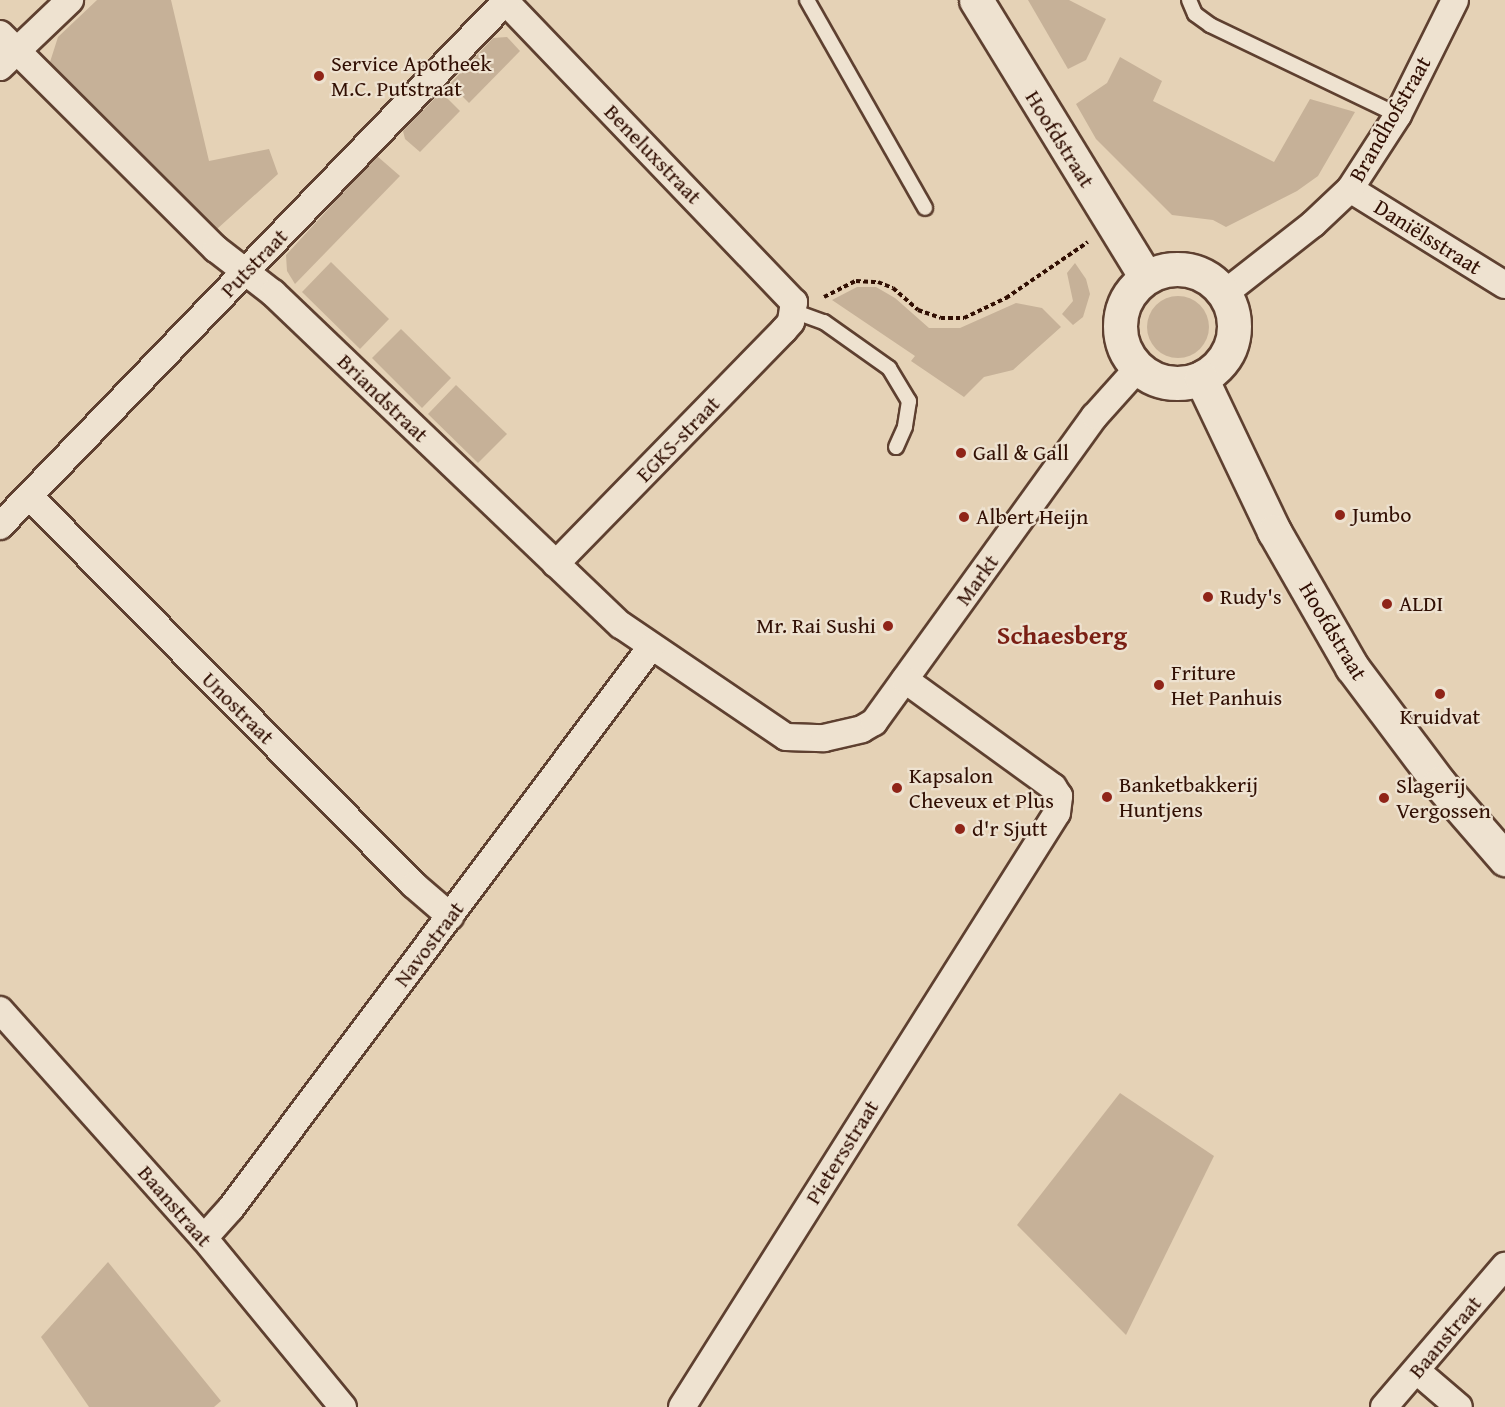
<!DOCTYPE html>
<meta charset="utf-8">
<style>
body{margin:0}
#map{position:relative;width:1505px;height:1407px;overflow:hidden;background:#e5d2b6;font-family:"Gentium Book Plus",serif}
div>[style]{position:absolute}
.green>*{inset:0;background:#c6b198}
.round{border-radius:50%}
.path>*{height:4px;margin-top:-2px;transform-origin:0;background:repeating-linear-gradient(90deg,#310f03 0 4.5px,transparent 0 7.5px)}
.roads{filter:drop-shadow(2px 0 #5e4030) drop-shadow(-2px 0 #5e4030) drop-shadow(0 2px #5e4030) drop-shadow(0 -2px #5e4030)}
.service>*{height:14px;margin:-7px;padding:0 7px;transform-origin:7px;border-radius:7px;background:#eee2d0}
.minor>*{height:26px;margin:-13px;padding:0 13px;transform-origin:13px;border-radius:13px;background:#eee2d0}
.tertiary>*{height:33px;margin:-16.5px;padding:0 16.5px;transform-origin:16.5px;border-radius:16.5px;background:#eee2d0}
.tertiary>.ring{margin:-16.5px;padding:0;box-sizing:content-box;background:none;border:33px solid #eee2d0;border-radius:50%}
.dots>*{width:16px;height:16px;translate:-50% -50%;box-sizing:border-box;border:3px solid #eee2d0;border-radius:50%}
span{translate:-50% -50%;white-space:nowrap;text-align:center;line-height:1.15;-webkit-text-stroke:4.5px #eee2d0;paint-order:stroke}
.poi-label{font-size:22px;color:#310f03}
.left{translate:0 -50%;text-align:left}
.right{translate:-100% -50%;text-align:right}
.street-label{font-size:22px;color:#310f03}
.quarter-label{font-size:26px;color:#7a1f14;font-weight:700}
</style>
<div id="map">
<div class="green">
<div style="clip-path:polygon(97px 0,171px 0,209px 161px,269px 149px,278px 174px,217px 229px,50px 62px,58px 37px)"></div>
<div style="clip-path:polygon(1028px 0,1069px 0,1106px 19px,1086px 60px,1068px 69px)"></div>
<div style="clip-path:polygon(507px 37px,520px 51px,469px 103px,450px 84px,493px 38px)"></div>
<div style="clip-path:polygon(1120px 57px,1162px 81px,1153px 101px,1274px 162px,1310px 99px,1355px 112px,1318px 176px,1297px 191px,1226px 227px,1213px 220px,1172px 215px,1096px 139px,1076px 104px,1107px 83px)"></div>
<div style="clip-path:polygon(441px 92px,460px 111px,420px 152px,405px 139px,403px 131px)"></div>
<div style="clip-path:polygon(377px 156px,400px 176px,295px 284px,287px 271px,286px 255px)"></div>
<div style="clip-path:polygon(331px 262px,389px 319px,360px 349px,302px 292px)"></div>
<div style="clip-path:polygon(1075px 263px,1086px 279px,1090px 294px,1083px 317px,1073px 325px,1062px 314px,1073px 301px,1067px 273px)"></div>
<div style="clip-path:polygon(857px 287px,876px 287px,895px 298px,929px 328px,960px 328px,1016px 303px,1042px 308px,1061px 327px,1013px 370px,984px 377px,964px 397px,911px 361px,915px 356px,832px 300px)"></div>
<div class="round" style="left:1147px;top:296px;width:62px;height:62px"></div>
<div style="clip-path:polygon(401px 329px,451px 378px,422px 408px,372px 358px)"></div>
<div style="clip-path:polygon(456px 385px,507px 434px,478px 463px,428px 414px)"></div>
<div style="clip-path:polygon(1120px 1093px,1214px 1156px,1126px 1335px,1017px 1225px)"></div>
<div style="clip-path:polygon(108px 1262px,221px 1401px,214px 1407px,89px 1407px,41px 1337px)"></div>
</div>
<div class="path">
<div style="left:824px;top:297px;width:36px;rotate:-27deg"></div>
<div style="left:856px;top:281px;width:22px;rotate:3deg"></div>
<div style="left:878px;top:282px;width:16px;rotate:22deg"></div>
<div style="left:893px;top:288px;width:33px;rotate:41deg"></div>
<div style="left:918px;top:310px;width:24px;rotate:19deg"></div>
<div style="left:941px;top:318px;width:23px"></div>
<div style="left:964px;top:318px;width:47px;rotate:-25.5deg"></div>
<div style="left:1006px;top:298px;width:99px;rotate:-34.3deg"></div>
</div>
<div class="roads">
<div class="service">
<div style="left:807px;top:0;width:239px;rotate:60.4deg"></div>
<div style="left:1189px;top:0;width:15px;rotate:67deg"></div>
<div style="left:1195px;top:14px;width:19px;rotate:36deg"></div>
<div style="left:1210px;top:25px;width:208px;rotate:25.6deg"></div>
<div style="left:793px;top:311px;width:33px;rotate:20deg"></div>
<div style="left:824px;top:322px;width:80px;rotate:35.3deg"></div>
<div style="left:889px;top:368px;width:39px;rotate:59deg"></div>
<div style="left:909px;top:401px;width:26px;rotate:99deg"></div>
<div style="left:905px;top:427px;width:22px;rotate:114deg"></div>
</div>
<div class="minor">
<div style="left:504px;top:0;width:419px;rotate:46.2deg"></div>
<div style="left:794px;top:302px;width:20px;rotate:99deg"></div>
<div style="left:791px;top:322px;width:11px;rotate:131deg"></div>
<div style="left:784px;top:330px;width:327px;rotate:134.3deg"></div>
<div style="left:0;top:34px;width:305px;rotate:44.9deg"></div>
<div style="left:216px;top:249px;width:72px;rotate:37.7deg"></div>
<div style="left:273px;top:293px;width:481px;rotate:43.7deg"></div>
<div style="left:621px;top:625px;width:199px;rotate:34.2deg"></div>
<div style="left:786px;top:737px;width:38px;rotate:2deg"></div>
<div style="left:824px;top:738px;width:39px;rotate:-13deg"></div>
<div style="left:862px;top:729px;width:14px;rotate:-30deg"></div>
<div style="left:874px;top:722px;width:377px;rotate:-54.2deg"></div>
<div style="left:1095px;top:416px;width:64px;rotate:-48.1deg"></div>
<div style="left:0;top:67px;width:97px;rotate:-43.7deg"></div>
<div style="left:1350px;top:189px;width:182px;rotate:31.8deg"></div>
<div style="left:1225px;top:293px;width:112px;rotate:-38.1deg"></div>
<div style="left:1313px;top:224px;width:51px;rotate:-43.4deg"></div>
<div style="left:1350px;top:189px;width:88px;rotate:-57deg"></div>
<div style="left:1398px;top:115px;width:128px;rotate:-63.6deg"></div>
<div style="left:29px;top:496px;width:547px;rotate:45.3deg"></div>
<div style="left:414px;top:885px;width:48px;rotate:40.7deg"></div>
<div style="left:0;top:526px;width:731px;rotate:-46.05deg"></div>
<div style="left:0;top:1010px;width:306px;rotate:48.2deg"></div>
<div style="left:204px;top:1238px;width:219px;rotate:50.6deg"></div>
<div style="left:204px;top:1238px;width:40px;rotate:-48deg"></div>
<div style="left:231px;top:1208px;width:701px;rotate:-53.18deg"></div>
<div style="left:1417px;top:1371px;width:55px;rotate:40.6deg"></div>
<div style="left:682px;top:1407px;width:702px;rotate:-57.74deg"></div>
<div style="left:1057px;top:813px;width:17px;rotate:-83deg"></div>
<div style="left:1059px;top:796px;width:11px;rotate:-124deg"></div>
<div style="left:1053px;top:787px;width:183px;rotate:-144.1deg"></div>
<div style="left:1384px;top:1407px;width:186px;rotate:-49.4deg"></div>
</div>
<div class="tertiary">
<div style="left:976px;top:0;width:325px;rotate:58.5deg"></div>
<div class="ring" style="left:1120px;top:269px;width:81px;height:81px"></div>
<div style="left:1201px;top:378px;width:170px;rotate:64.5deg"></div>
<div style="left:1274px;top:531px;width:157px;rotate:60.2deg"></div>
<div style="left:1352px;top:667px;width:145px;rotate:53.1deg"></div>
<div style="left:1439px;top:783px;width:101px;rotate:49deg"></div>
</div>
</div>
<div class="dots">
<div style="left:319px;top:76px;background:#8f2418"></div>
<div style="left:961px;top:453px;background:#8f2418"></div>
<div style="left:1340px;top:515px;background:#8f2418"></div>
<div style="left:964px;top:517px;background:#8f2418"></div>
<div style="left:1208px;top:597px;background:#8f2418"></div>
<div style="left:1387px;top:604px;background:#8f2418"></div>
<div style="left:888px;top:626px;background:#8f2418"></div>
<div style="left:1159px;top:685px;background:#8f2418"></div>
<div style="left:1440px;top:694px;background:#8f2418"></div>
<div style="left:897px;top:788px;background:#8f2418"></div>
<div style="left:1107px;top:797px;background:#8f2418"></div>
<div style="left:1384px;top:798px;background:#8f2418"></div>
<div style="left:960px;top:829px;background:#8f2418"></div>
</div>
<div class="poi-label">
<span class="left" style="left:331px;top:76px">Service Apotheek<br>M.C. Putstraat</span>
<span class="left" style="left:973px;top:453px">Gall &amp; Gall</span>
<span class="left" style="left:1352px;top:515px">Jumbo</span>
<span class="left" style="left:976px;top:517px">Albert Heijn</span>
<span class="left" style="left:1220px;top:597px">Rudy's</span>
<span class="left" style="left:1399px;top:604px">ALDI</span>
<span class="right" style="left:876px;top:626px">Mr. Rai Sushi</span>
<span class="left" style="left:1171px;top:685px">Friture<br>Het Panhuis</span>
<span style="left:1440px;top:717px">Kruidvat</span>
<span class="left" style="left:909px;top:788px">Kapsalon<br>Cheveux et Plus</span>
<span class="left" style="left:1119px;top:797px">Banketbakkerij<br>Huntjens</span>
<span class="left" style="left:1396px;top:798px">Slagerij<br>Vergossen</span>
<span class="left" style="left:972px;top:829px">d'r Sjutt</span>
</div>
<div class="street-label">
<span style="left:1390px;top:119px;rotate:-60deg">Brandhofstraat</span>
<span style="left:1060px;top:139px;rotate:58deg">Hoofdstraat</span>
<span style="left:653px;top:154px;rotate:46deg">Beneluxstraat</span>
<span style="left:1428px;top:237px;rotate:32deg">Daniëlsstraat</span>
<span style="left:254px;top:263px;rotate:-46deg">Putstraat</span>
<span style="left:383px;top:398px;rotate:44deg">Briandstraat</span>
<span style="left:678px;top:439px;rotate:-46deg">EGKS-straat</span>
<span style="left:977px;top:580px;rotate:-54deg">Markt</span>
<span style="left:1333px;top:631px;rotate:59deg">Hoofdstraat</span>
<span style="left:238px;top:708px;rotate:45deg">Unostraat</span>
<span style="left:429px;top:944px;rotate:-53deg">Navostraat</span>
<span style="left:842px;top:1152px;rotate:-58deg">Pietersstraat</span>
<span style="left:175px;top:1206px;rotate:49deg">Baanstraat</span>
<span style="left:1445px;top:1337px;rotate:-50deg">Baanstraat</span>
</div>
<div class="quarter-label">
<span style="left:1062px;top:635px">Schaesberg</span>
</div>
</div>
